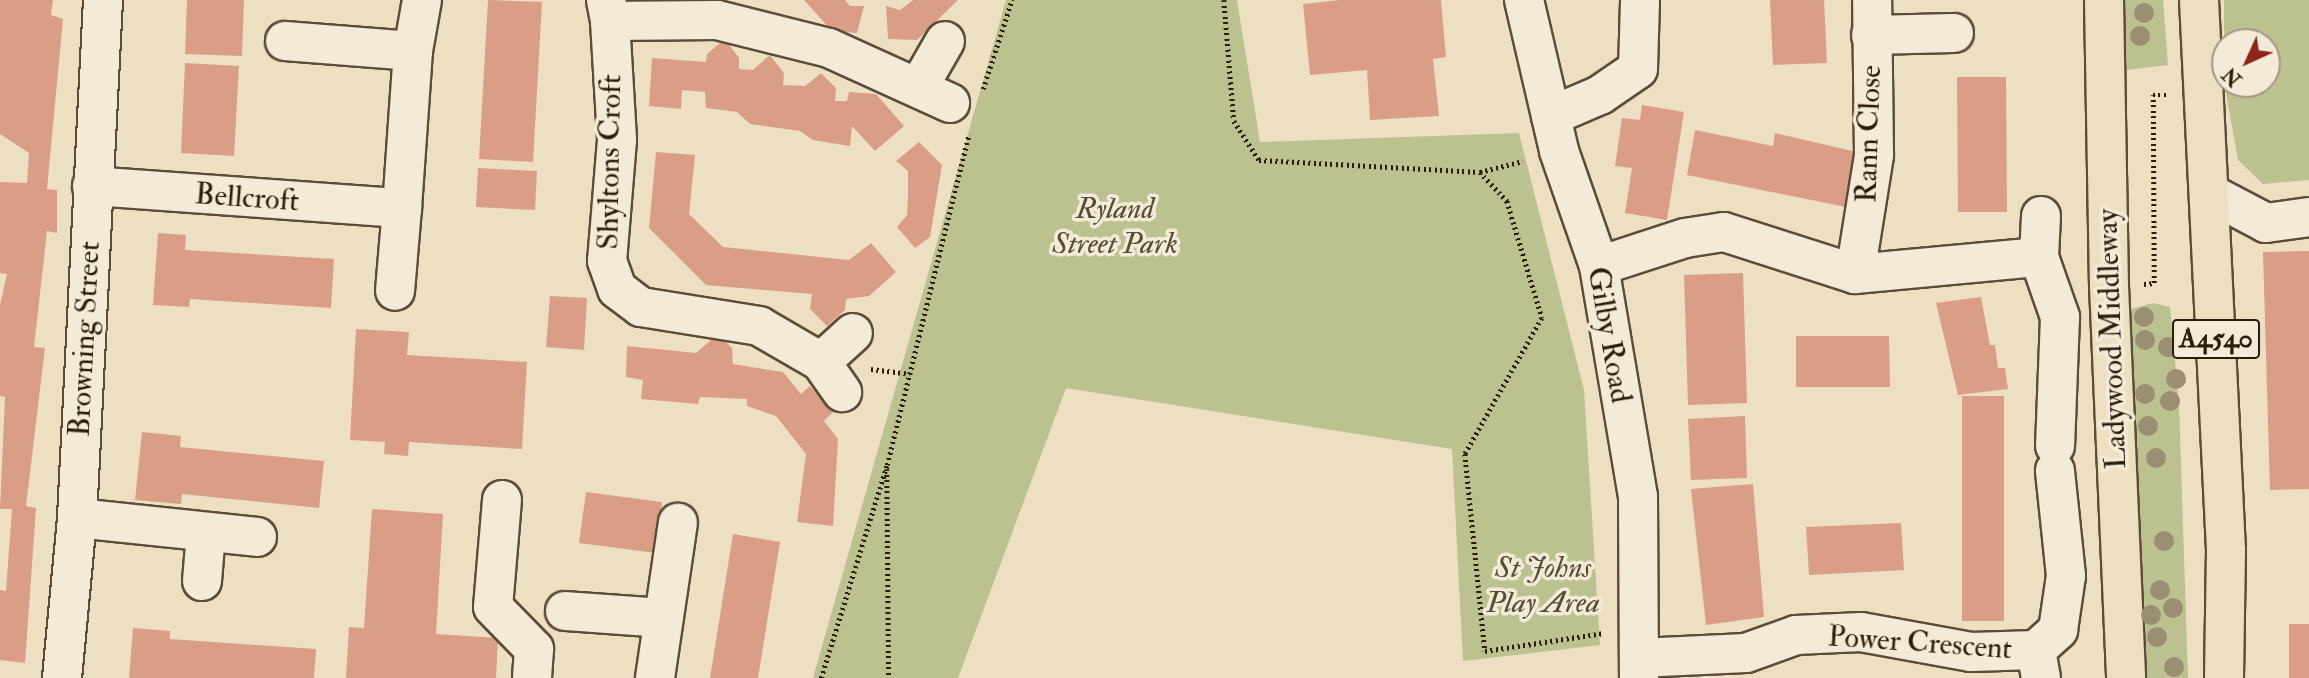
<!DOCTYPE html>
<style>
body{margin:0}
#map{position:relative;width:2309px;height:678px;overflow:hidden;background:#eddfc1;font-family:"IM FELL Double Pica",serif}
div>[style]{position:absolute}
.green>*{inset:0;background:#bcc190}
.building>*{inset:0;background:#da9e87}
.path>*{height:4.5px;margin-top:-2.25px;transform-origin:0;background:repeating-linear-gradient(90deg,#2b1c0b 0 2px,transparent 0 5.5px)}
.roads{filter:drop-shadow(2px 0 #5c4d38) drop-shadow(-2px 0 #5c4d38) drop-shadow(0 2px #5c4d38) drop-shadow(0 -2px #5c4d38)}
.minor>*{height:38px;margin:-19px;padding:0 19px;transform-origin:19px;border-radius:19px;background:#f3ead7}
.highway>*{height:38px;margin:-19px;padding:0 19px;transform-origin:19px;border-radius:19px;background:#eddfc1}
.trees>*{width:20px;height:20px;margin:-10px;border-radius:50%;background:#9a8f73}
span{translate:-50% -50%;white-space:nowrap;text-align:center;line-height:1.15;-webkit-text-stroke:7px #f3ead7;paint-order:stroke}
.shield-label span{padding:2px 5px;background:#f3ead7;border:2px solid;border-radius:5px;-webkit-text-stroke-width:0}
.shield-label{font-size:28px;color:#2b1c0b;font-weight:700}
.street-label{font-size:30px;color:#2b1c0b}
.park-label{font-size:30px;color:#564e33;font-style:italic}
.north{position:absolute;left:2211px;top:28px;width:70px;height:70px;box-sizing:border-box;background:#f3ead7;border:2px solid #a39885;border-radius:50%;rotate:225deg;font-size:19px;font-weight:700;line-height:28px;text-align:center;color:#2b1c0b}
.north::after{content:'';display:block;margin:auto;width:24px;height:32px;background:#8f2418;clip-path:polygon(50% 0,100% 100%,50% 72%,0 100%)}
</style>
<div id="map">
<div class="green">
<div style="clip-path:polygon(1006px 0,1237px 0,1260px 142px,1519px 133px,1584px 390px,1600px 645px,1463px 661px,1452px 449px,1066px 388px,958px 678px,813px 678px)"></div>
<div style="clip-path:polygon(2117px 0,2163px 0,2168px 65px,2118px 71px)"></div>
<div style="clip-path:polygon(evenodd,2224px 0,2309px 0,2309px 180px,2263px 184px,2238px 160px,2224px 82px,2224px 0,2225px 42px,2267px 42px,2267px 84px,2225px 84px,2225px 42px)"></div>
<div style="clip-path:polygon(2153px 303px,2170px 307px,2179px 404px,2188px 678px,2137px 678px,2128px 310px)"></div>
</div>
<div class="building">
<div style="clip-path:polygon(0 0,53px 0,51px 15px,63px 19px,47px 189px,57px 190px,57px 233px,47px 231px,34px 347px,45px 348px,26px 506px,36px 508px,25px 663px,0 660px,0 590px,6px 591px,12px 509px,0 509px,5px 397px,0 396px,0 305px,7px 274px,0 273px,0 182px,27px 183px,29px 153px,0 134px)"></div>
<div style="clip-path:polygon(187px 0,244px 0,242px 56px,185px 54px)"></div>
<div style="clip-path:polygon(488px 0,542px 2px,533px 162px,479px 159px)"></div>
<div style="clip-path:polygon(804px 0,845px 0,850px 6px,864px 6px,857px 33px,832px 31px)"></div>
<div style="clip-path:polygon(913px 0,958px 0,917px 40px,888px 39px,886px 6px,900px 10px)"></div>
<div style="clip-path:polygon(1340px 0,1441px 0,1446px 57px,1433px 59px,1439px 116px,1370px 120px,1367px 70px,1310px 75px,1303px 4px)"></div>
<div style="clip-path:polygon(1770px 0,1824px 0,1827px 63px,1773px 65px)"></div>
<div style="clip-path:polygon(725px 39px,739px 58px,739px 69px,753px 70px,770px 55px,784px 73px,783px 85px,805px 86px,821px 73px,836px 88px,835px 101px,847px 101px,849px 92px,876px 94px,904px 126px,875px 151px,852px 126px,850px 146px,813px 140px,800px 131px,750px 124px,737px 112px,706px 108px,705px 92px,682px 90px,681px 109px,649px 106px,652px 58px,706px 62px,707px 54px)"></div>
<div style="clip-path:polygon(185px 63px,239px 66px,234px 156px,181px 153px)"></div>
<div style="clip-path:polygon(1957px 77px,2006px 77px,2007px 212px,1958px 212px)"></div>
<div style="clip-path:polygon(1642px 105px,1684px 112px,1667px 220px,1625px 213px,1632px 168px,1615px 166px,1622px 118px,1640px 120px)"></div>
<div style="clip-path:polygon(1695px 130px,1773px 146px,1775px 133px,1857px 152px,1846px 207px,1687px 175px)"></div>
<div style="clip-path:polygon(919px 142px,942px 165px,930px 237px,915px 248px,897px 227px,907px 215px,908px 197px,908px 171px,896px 161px)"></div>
<div style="clip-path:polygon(656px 152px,695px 155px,689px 214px,723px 247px,849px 260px,871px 243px,896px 272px,869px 296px,846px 299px,845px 310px,827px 326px,810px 309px,812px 294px,706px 285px,649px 228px)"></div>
<div style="clip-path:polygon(478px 168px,537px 171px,535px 210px,476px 207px)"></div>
<div style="clip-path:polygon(158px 233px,186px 235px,185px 250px,334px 259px,331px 308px,190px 299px,189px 307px,153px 305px)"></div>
<div style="clip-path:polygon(2309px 251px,2309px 489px,2270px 490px,2263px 252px)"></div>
<div style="clip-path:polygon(1743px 273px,1747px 403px,1688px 405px,1684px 275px)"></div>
<div style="clip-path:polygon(550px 296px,587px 298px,584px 350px,546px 347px)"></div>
<div style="clip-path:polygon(1981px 297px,1990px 345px,1995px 345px,1998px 368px,2005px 368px,2008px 389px,1958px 395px,1936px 303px)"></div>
<div style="clip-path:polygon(356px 329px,409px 332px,407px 355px,527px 362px,522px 449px,409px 442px,408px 456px,384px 454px,385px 442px,350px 440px)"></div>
<div style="clip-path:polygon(718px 334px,732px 348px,733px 364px,783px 372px,801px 394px,810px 386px,833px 412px,824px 421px,838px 439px,833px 526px,797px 522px,806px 454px,776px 416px,747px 406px,747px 399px,700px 397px,698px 404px,641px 399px,643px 380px,626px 377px,627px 346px,696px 353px)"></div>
<div style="clip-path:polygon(1796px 336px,1889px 336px,1890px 387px,1796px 387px)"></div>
<div style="clip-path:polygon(1962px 396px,2004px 396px,2004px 621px,1962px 621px)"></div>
<div style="clip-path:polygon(1745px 416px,1747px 478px,1691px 480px,1688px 419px)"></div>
<div style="clip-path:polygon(142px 432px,181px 436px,180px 447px,324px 461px,319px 508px,182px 494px,181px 504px,135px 500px)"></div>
<div style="clip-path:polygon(1753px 484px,1764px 617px,1706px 625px,1691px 489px)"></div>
<div style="clip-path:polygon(586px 492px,662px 502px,656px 553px,579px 543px)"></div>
<div style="clip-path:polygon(372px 509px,443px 514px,436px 634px,498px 638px,496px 678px,346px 678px,349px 627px,364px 628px)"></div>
<div style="clip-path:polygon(1901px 523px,1904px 570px,1809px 575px,1806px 527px)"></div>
<div style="clip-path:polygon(733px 534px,780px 542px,758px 678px,710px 678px)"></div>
<div style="clip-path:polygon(2289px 624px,2309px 624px,2309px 678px,2289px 678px)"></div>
<div style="clip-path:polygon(133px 628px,170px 631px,170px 639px,316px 649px,314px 678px,129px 678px)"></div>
</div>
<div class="path">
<div style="left:1224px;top:0;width:121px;rotate:85.3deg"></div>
<div style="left:1234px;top:121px;width:46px;rotate:57.3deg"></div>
<div style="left:1259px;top:160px;width:221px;rotate:3.1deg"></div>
<div style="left:1480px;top:172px;width:44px;rotate:-14.3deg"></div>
<div style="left:983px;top:89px;width:94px;rotate:-72deg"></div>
<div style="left:1480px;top:172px;width:40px;rotate:47deg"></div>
<div style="left:1507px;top:201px;width:122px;rotate:73.3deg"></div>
<div style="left:1542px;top:318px;width:156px;rotate:119.5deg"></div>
<div style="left:1465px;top:454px;width:198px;rotate:84.2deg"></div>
<div style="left:1485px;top:651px;width:120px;rotate:-8.6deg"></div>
<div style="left:2144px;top:284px;width:10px;rotate:-6deg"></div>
<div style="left:2154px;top:283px;width:188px;rotate:-90.3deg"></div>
<div style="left:2153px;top:95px;width:13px"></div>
<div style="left:871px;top:369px;width:39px;rotate:7deg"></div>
<div style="left:887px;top:469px;width:209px;rotate:89.5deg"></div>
<div style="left:821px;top:678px;width:223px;rotate:-72.8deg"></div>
<div style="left:887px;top:465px;width:341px;rotate:-76.1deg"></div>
</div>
<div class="roads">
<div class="minor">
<div style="left:606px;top:0;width:21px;rotate:79deg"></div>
<div style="left:610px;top:21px;width:107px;rotate:-0.5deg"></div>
<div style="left:717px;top:20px;width:115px;rotate:14deg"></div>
<div style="left:829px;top:48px;width:133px;rotate:24.4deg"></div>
<div style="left:1524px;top:0;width:155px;rotate:76.9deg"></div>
<div style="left:1559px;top:151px;width:122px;rotate:70.8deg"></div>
<div style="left:1599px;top:266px;width:233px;rotate:80.4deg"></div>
<div style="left:1638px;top:496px;width:182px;rotate:89.7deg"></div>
<div style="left:610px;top:21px;width:119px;rotate:86.6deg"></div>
<div style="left:617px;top:140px;width:121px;rotate:94.7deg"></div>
<div style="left:607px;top:261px;width:30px;rotate:70deg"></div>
<div style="left:617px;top:289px;width:30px;rotate:37deg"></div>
<div style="left:641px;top:307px;width:120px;rotate:9.1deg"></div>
<div style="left:759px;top:326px;width:72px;rotate:30.1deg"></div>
<div style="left:821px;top:362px;width:43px;rotate:-42.2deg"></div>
<div style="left:1871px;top:35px;width:83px;rotate:-1.4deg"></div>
<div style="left:285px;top:41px;width:128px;rotate:4.5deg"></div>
<div style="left:918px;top:88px;width:54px;rotate:-60.1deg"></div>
<div style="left:1551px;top:116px;width:53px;rotate:-23.2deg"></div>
<div style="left:1600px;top:95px;width:46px;rotate:-34.4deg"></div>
<div style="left:1638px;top:69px;width:67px;rotate:-88.3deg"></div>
<div style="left:92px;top:186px;width:311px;rotate:4.1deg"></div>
<div style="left:402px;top:208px;width:83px;rotate:94.8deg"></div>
<div style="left:2211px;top:194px;width:62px;rotate:27.8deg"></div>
<div style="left:2266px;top:223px;width:43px;rotate:-7.9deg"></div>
<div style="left:402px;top:208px;width:157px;rotate:-86deg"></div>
<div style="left:413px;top:51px;width:52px;rotate:-80deg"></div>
<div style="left:2041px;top:216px;width:41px;rotate:92.8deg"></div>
<div style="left:2039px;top:257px;width:64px;rotate:70.7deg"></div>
<div style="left:2060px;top:317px;width:129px;rotate:92.2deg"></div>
<div style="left:1599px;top:266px;width:90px;rotate:-18deg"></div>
<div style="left:1685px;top:238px;width:39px;rotate:-9deg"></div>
<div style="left:1724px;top:232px;width:138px;rotate:17.8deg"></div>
<div style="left:1855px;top:274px;width:185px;rotate:-5.3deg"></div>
<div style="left:1855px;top:274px;width:121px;rotate:-80.9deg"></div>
<div style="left:1874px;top:155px;width:155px;rotate:-90.7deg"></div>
<div style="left:821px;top:362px;width:37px;rotate:55deg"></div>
<div style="left:502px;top:500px;width:107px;rotate:94.8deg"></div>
<div style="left:493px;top:607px;width:59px;rotate:45.7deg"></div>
<div style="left:534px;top:649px;width:29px;rotate:94deg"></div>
<div style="left:77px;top:518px;width:181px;rotate:6deg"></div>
<div style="left:202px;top:581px;width:48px;rotate:-85.2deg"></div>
<div style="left:565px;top:611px;width:97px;rotate:4.1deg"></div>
<div style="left:1639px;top:658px;width:107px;rotate:-2.7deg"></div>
<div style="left:1746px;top:653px;width:53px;rotate:-19.8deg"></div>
<div style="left:1796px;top:635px;width:65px;rotate:-2.6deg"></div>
<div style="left:1861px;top:632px;width:112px;rotate:10.3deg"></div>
<div style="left:1971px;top:652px;width:65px;rotate:-1.8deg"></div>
<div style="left:62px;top:678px;width:161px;rotate:-84.6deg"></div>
<div style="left:77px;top:518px;width:519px;rotate:-87.13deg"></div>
<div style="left:655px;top:678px;width:157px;rotate:-81.6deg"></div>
<div style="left:2041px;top:678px;width:28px;rotate:-100deg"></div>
<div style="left:2036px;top:650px;width:30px;rotate:-42deg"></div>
<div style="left:2058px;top:630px;width:55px;rotate:-81.6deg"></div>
<div style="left:2066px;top:576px;width:106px;rotate:-96deg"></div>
</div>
<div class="highway">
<div style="left:2104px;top:0;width:286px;rotate:89deg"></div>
<div style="left:2109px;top:286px;width:392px;rotate:87.5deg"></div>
<div style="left:2199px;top:0;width:551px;rotate:87.19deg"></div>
<div style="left:2226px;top:550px;width:128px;rotate:90.9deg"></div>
</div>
</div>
<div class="trees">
<div style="left:2144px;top:13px"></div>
<div style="left:2140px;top:36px"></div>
<div style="left:2144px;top:317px"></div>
<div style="left:2145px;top:340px"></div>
<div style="left:2168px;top:347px"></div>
<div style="left:2176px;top:379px"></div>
<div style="left:2145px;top:394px"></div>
<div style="left:2170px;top:401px"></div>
<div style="left:2148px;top:426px"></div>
<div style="left:2156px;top:458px"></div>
<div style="left:2164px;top:541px"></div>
<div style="left:2160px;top:590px"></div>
<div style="left:2173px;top:608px"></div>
<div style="left:2151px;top:615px"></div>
<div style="left:2157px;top:637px"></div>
<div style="left:2174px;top:667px"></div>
</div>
<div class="shield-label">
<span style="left:2216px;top:339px">A4540</span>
</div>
<div class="street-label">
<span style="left:1869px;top:134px;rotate:-88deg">Rann Close</span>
<span style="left:610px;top:162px;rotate:-89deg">Shyltons Croft</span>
<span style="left:247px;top:198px;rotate:4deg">Bellcroft</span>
<span style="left:1609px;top:335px;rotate:80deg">Gilby Road</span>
<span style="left:85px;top:339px;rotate:-87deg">Browning Street</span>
<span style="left:2112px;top:339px;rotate:-92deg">Ladywood Middleway</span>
<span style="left:1920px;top:643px;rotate:4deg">Power Crescent</span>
</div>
<div class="park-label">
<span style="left:1115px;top:226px">Ryland<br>Street Park</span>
<span style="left:1543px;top:585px">St Johns<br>Play Area</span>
</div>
<div class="north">N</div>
</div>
